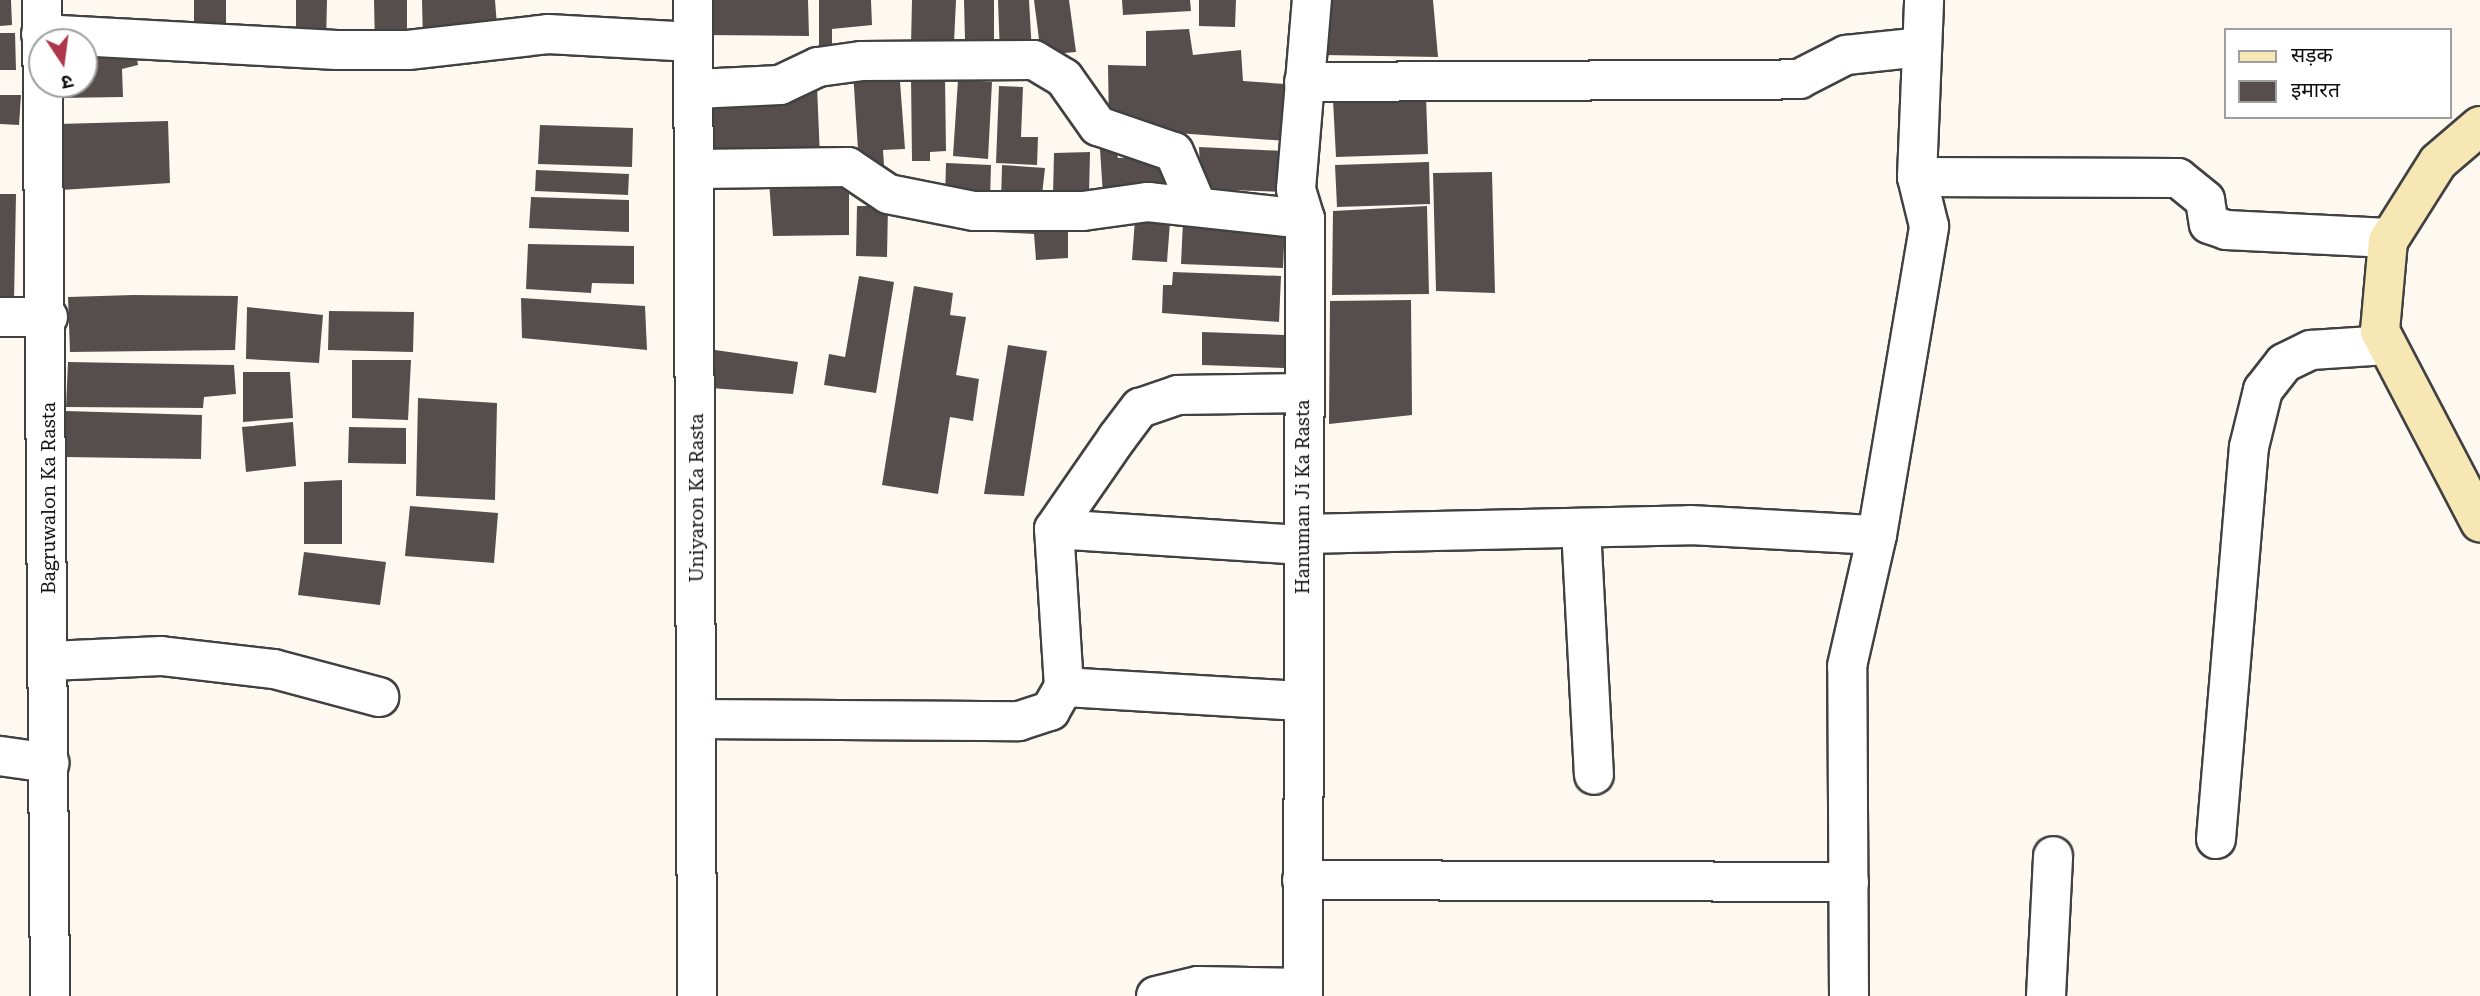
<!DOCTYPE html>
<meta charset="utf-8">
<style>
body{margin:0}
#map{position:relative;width:2480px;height:996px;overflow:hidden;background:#fdf9f1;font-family:"Roboto Serif","Noto Sans Devanagari",serif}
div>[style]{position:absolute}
.building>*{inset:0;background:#564e4c}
.roads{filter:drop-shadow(2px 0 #414141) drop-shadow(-2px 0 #414141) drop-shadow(0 2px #414141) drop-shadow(0 -2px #414141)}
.street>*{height:38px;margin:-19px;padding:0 19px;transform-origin:19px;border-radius:19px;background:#fff}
.secondary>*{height:38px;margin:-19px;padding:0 19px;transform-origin:19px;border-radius:19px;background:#f6e7b4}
span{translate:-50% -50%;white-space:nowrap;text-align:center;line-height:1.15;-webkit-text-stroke:7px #fff;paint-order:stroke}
.street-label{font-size:19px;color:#0e0e0e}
.legend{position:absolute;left:2224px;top:28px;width:228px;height:91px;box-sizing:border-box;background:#fff;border:2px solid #9f9f9f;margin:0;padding:9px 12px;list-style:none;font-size:21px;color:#0e0e0e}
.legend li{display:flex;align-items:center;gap:14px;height:35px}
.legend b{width:35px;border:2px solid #9f9f9f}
.north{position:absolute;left:28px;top:28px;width:70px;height:70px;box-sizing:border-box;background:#fff;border:2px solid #9f9f9f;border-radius:50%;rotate:167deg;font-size:19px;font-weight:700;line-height:28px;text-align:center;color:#0e0e0e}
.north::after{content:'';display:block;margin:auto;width:24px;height:32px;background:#ae364a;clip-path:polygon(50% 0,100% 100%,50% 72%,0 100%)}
</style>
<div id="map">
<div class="building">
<div style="clip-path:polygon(0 0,11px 0,12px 25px,0 26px)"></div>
<div style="clip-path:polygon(194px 0,226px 0,226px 39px,194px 39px)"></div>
<div style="clip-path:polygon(296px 0,327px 0,326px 43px,296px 44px)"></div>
<div style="clip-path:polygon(374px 0,407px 0,407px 46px,375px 46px)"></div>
<div style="clip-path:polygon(422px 0,495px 0,497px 26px,423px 43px)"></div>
<div style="clip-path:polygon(702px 0,808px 0,809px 36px,704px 35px)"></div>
<div style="clip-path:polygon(819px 0,871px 0,872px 25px,832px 29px,832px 46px,819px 48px)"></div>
<div style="clip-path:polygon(912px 0,956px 0,954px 43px,911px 45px)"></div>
<div style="clip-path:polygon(964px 0,994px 0,994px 39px,965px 39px)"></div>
<div style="clip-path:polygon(998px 0,1029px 0,1032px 53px,1000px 55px)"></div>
<div style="clip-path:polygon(1034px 0,1069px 0,1076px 52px,1041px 55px)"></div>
<div style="clip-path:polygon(1122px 0,1190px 0,1191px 11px,1123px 15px)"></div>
<div style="clip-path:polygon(1199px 0,1236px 0,1235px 27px,1199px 26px)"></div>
<div style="clip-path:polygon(1319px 0,1433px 0,1438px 57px,1323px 55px)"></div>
<div style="clip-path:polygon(1189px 29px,1193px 55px,1241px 50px,1243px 81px,1285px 84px,1287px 141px,1109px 128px,1108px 65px,1146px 66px,1146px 31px)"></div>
<div style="clip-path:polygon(0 33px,15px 33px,16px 70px,0 70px)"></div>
<div style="clip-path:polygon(84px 42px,134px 42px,138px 65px,122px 69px,123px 97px,57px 98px,57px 84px,84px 84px)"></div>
<div style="clip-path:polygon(899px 68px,905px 149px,883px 150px,884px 165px,859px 166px,853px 71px)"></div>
<div style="clip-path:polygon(911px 77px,945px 77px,946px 151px,930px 152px,930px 161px,912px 161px)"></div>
<div style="clip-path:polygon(958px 80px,992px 82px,988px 159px,953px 156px)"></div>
<div style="clip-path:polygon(817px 86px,820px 158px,711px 163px,707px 93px)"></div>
<div style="clip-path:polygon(999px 86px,1023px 87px,1021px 137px,1038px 137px,1037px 165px,996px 163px)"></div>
<div style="clip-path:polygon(0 95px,21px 95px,19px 125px,0 124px)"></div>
<div style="clip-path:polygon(1426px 96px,1428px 154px,1336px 157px,1333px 100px)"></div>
<div style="clip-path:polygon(168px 121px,170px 183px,61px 190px,58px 124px)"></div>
<div style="clip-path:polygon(540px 125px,633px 128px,632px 167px,538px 164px)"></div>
<div style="clip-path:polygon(1199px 147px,1284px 151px,1285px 192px,1201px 189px)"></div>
<div style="clip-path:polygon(1100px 149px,1116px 150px,1118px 158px,1171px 155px,1175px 186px,1103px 196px)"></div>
<div style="clip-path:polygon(1090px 152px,1089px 195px,1053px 196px,1054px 153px)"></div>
<div style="clip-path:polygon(1429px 162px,1430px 204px,1337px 207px,1335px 165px)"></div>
<div style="clip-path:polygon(946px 163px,991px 165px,990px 201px,945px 199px)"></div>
<div style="clip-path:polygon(1002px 165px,1045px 168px,1041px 204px,1001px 202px)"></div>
<div style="clip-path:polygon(536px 170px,629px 174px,628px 195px,535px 191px)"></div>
<div style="clip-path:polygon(1492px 172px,1495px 293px,1436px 291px,1433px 173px)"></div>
<div style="clip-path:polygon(849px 180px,849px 235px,773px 236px,769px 181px)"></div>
<div style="clip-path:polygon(0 194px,16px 194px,14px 302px,0 302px)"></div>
<div style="clip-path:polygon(531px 197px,629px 200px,629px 232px,529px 228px)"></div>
<div style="clip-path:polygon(857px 206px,888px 206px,887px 257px,856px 256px)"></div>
<div style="clip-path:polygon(1136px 206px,1171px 209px,1167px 262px,1132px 260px)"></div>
<div style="clip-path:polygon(1427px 206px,1429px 294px,1332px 295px,1333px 211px)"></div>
<div style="clip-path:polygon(994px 219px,1068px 225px,1068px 258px,1036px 260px,1034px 234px,994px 232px)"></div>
<div style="clip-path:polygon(1183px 221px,1285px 224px,1283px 268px,1181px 264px)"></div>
<div style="clip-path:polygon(528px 244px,634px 246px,634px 284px,592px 283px,591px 293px,526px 289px)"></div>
<div style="clip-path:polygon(1173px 272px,1281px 276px,1279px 322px,1162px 313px,1163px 285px,1172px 285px)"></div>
<div style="clip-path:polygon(859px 276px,894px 282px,876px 393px,824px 385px,829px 354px,845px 357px)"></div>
<div style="clip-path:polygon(914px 286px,953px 293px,950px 315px,966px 317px,956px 375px,979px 379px,973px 421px,950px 417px,938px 494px,882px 485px)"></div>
<div style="clip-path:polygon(133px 295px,238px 296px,235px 350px,70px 352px,68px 297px)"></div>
<div style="clip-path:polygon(521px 298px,645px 306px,647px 350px,522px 338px)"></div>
<div style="clip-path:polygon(1411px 300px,1412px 415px,1329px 424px,1330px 301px)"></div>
<div style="clip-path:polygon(247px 307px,323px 315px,319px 363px,246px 359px)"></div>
<div style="clip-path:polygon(329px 311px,414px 312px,413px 352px,328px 350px)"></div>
<div style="clip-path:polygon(1202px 332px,1285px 335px,1284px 368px,1202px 365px)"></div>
<div style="clip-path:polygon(1008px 345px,1047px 351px,1024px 496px,984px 494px)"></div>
<div style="clip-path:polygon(715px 350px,798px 362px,793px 394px,711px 388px)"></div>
<div style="clip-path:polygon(352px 360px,411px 360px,408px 420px,352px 418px)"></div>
<div style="clip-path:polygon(68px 362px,234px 365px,236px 394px,204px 397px,203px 408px,66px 407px)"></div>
<div style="clip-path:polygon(243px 372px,290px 372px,293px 418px,243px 422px)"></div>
<div style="clip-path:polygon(418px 398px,497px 403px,495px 500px,416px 496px)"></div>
<div style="clip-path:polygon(65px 411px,202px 415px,201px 459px,65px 457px)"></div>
<div style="clip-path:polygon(293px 422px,296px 466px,246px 472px,242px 427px)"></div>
<div style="clip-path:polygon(349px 427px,406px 428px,406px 464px,348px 463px)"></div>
<div style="clip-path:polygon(342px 480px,342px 544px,304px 544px,304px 482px)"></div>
<div style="clip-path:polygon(410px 506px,498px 513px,494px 563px,405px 556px)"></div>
<div style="clip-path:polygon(304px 552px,386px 562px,380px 605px,298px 595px)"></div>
</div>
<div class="roads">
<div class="street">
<div style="left:42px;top:0;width:996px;rotate:89.54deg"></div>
<div style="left:693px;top:0;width:996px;rotate:89.77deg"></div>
<div style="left:41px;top:34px;width:296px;rotate:3.1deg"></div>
<div style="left:337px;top:50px;width:71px"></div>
<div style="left:408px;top:50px;width:141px;rotate:-6.5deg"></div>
<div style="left:548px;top:34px;width:145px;rotate:3.2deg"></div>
<div style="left:1304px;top:82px;width:495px;rotate:-0.3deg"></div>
<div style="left:1799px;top:79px;width:53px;rotate:-27.1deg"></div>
<div style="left:1846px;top:55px;width:75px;rotate:-6.1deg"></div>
<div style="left:696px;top:89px;width:84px;rotate:-2.7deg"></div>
<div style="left:780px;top:85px;width:42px;rotate:-25.3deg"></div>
<div style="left:818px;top:67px;width:43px;rotate:-7.9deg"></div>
<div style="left:861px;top:61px;width:173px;rotate:-0.3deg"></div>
<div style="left:1034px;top:60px;width:35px;rotate:31deg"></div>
<div style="left:1064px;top:78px;width:59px;rotate:54.7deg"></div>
<div style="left:1098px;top:126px;width:80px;rotate:18.9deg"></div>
<div style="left:1174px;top:152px;width:59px;rotate:66.9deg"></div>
<div style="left:698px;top:169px;width:150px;rotate:-0.8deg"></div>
<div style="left:848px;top:167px;width:48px;rotate:34deg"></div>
<div style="left:888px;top:194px;width:88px;rotate:11.2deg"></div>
<div style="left:974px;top:211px;width:109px"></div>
<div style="left:1083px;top:211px;width:66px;rotate:-7.9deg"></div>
<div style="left:1148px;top:202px;width:158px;rotate:6.2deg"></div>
<div style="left:1917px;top:177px;width:261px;rotate:0.2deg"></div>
<div style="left:2178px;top:178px;width:35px;rotate:39deg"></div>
<div style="left:2205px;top:200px;width:24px;rotate:81deg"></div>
<div style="left:2209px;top:224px;width:18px;rotate:19deg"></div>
<div style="left:2226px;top:230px;width:163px;rotate:2.8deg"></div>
<div style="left:0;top:317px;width:48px"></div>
<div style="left:1581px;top:528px;width:247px;rotate:87deg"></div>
<div style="left:1054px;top:529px;width:250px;rotate:3.7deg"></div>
<div style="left:1304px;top:534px;width:386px;rotate:-1.3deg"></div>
<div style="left:1690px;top:525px;width:187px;rotate:3.1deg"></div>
<div style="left:50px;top:661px;width:111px;rotate:-2.6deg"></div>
<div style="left:161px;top:656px;width:114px;rotate:6.6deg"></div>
<div style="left:274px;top:669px;width:109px;rotate:14.9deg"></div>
<div style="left:1064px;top:687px;width:239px;rotate:3.4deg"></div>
<div style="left:697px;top:719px;width:322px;rotate:0.4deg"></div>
<div style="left:1019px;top:721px;width:33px;rotate:-18deg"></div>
<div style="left:1050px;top:711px;width:28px;rotate:-60deg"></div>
<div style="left:1064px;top:687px;width:158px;rotate:-93.6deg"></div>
<div style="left:1054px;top:529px;width:111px;rotate:-55.3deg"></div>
<div style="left:1117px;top:438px;width:38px;rotate:-53deg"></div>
<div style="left:1140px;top:408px;width:40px;rotate:-18.9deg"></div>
<div style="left:1178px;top:395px;width:126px;rotate:-0.9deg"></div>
<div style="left:0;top:756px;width:50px;rotate:8deg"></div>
<div style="left:2216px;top:839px;width:393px;rotate:-85.2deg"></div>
<div style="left:2249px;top:447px;width:59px;rotate:-76.2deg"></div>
<div style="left:2263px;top:390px;width:34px;rotate:-52deg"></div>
<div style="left:2284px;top:363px;width:30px;rotate:-26deg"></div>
<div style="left:2311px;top:350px;width:76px;rotate:-3.8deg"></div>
<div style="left:1302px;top:880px;width:547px;rotate:0.21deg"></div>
<div style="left:1156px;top:996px;width:43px;rotate:-13.4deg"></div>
<div style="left:1198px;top:986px;width:105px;rotate:1.1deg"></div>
<div style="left:1303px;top:996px;width:777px;rotate:-89.85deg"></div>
<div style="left:1305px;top:219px;width:31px;rotate:-107deg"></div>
<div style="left:1296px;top:189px;width:190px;rotate:-85.2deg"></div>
<div style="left:1849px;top:996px;width:330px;rotate:-90.3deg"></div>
<div style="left:1847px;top:666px;width:134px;rotate:-77.1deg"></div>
<div style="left:1877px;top:535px;width:313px;rotate:-80.4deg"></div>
<div style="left:1929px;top:226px;width:50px;rotate:-103.8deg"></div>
<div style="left:1917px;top:177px;width:177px;rotate:-87.7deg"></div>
<div style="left:2046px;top:996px;width:140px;rotate:-87.1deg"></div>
</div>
<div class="secondary">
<div style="left:2480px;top:126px;width:55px;rotate:139.4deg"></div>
<div style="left:2438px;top:162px;width:93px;rotate:122.3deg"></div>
<div style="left:2388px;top:241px;width:90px;rotate:95.1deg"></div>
<div style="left:2380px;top:331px;width:216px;rotate:62.4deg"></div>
</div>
</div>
<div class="street-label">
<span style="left:1303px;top:497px;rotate:-90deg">Hanuman Ji Ka Rasta</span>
<span style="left:49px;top:498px;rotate:-90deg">Bagruwalon Ka Rasta</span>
<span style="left:697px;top:498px;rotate:-90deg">Uniyaron Ka Rasta</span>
</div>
<ul class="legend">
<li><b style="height:9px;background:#f6e7b4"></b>सड़क</li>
<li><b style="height:19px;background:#564e4c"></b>इमारत</li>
</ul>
<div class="north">उ</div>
</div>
